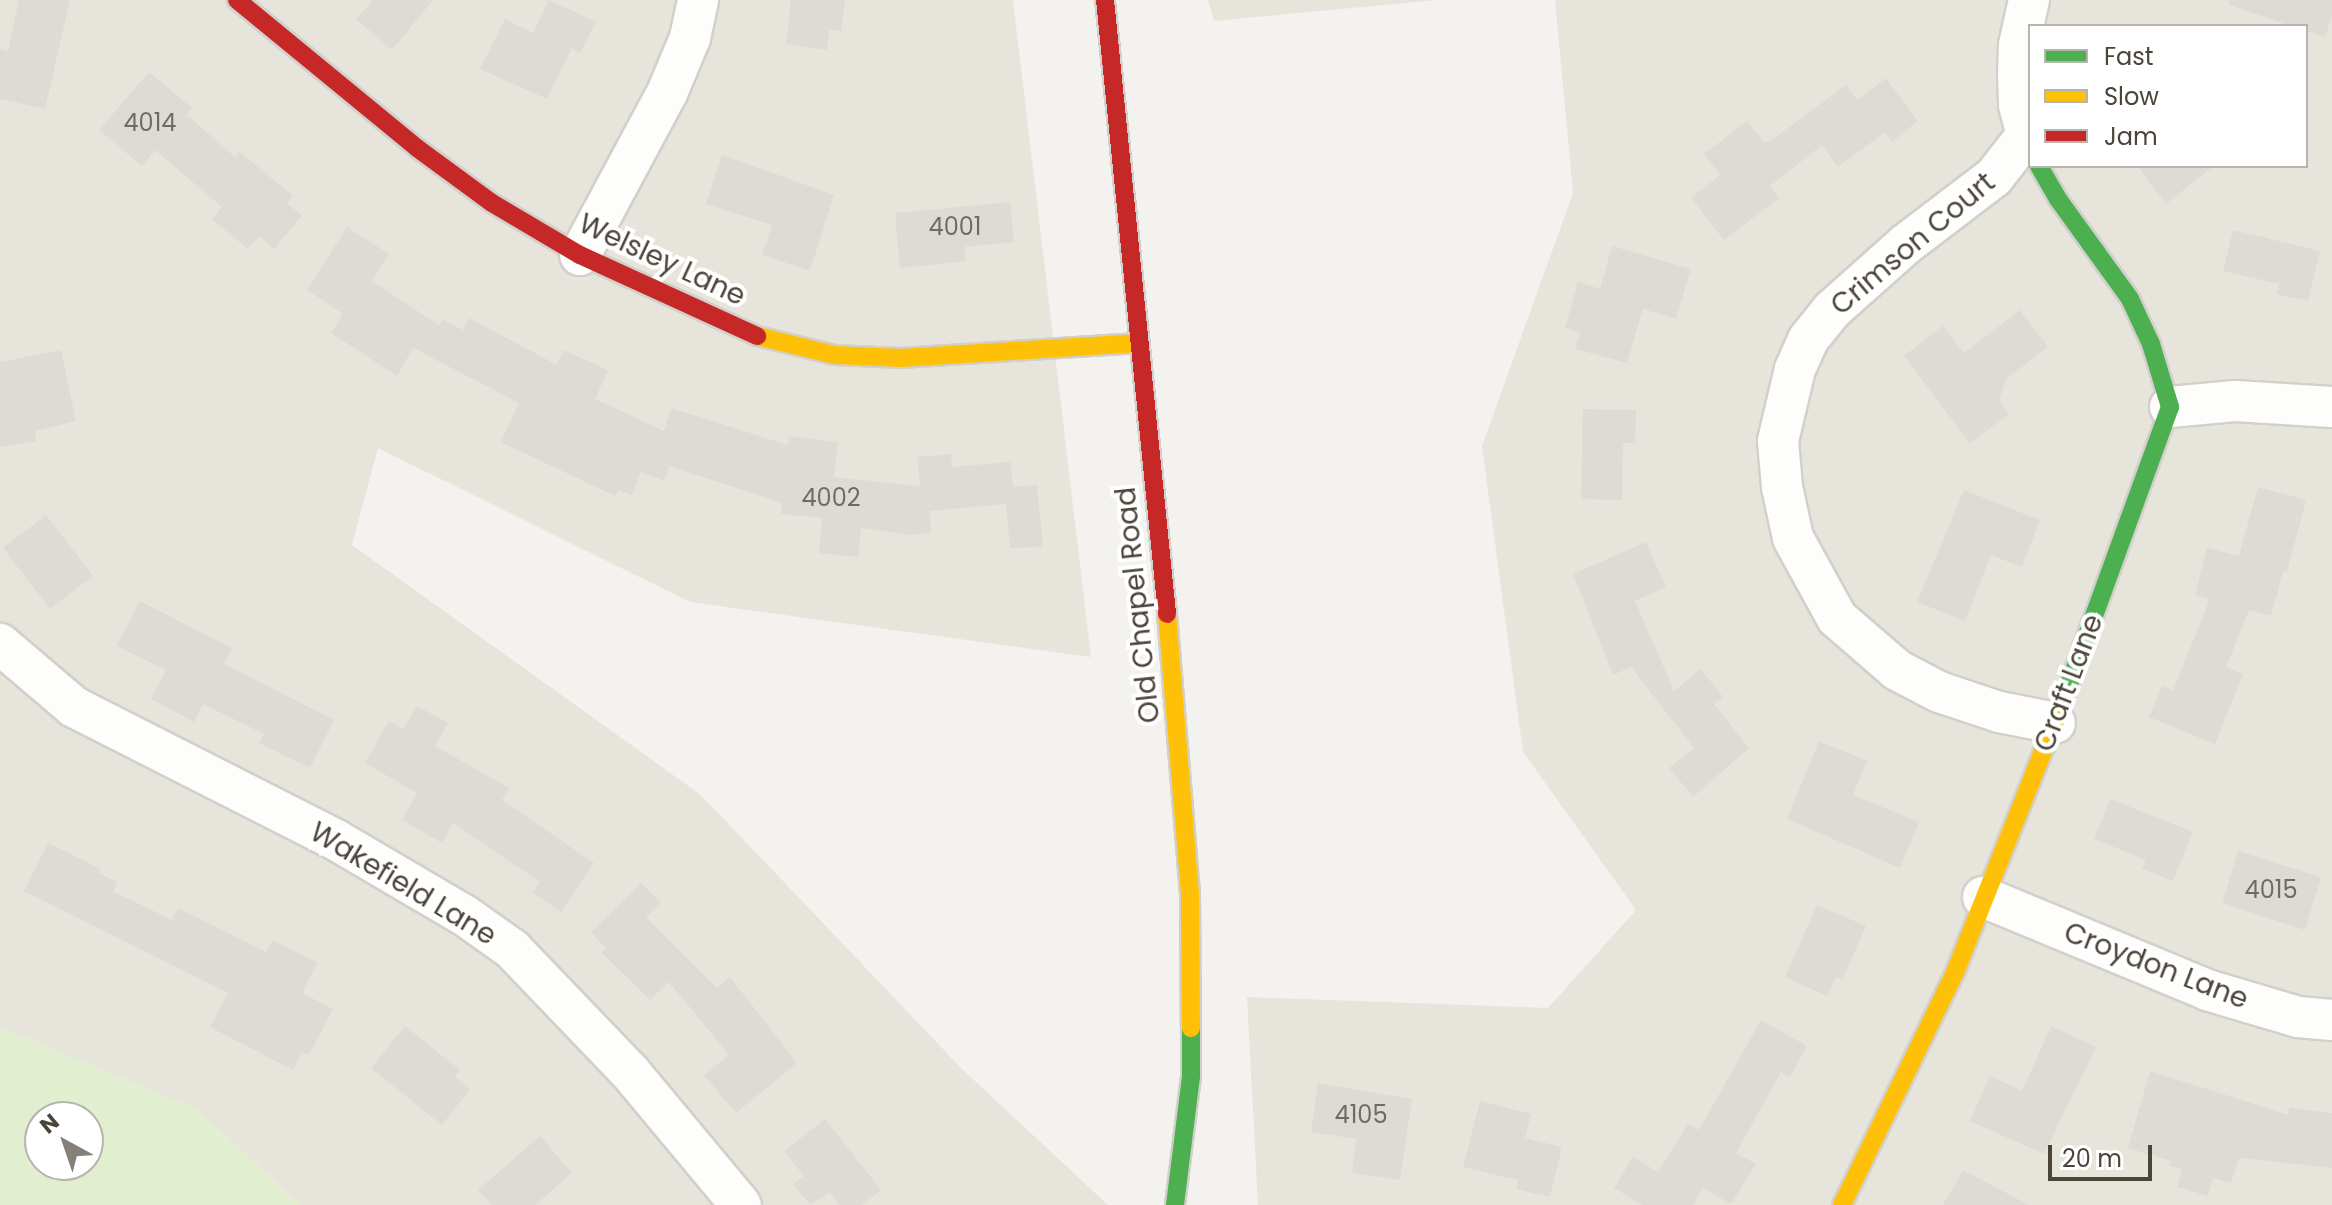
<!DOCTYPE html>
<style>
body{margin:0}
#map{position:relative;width:2332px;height:1205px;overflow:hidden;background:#f4f2ee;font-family:Poppins,sans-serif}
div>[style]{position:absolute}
.residential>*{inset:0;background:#e7e4dc}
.green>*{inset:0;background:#e1eecf}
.building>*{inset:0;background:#dedbd6}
.roads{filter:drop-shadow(2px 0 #d2d0cb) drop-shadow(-2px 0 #d2d0cb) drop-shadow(0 2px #d2d0cb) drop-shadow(0 -2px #d2d0cb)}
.street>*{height:40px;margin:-20px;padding:0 20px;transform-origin:20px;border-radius:20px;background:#fdfdfc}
.fast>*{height:18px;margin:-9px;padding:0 9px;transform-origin:9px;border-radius:9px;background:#4caf50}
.slow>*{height:18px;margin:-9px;padding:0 9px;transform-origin:9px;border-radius:9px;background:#ffc107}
.jam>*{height:18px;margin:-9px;padding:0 9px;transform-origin:9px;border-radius:9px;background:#c62828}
span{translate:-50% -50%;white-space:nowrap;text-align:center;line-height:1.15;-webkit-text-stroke:8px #fff;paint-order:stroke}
.number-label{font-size:24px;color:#706a61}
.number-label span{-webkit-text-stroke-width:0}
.street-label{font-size:28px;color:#4b4439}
.legend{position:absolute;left:2028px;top:24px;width:280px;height:144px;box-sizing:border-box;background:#fff;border:2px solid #b7b4b0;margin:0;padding:10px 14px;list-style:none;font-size:24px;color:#4b4439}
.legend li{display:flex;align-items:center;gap:16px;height:40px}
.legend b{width:40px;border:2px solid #b7b4b0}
.north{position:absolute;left:24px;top:1101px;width:80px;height:80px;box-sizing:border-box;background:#fff;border:2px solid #b7b4b0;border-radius:50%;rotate:320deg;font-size:22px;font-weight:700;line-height:32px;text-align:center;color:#4b4439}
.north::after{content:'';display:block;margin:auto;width:28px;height:36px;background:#868178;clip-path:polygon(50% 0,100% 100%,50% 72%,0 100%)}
.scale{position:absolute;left:2048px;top:1145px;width:104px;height:36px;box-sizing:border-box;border:4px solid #4b4439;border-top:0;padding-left:10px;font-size:24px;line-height:28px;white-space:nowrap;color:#4b4439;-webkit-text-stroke:6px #fff;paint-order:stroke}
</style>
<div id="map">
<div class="residential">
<div style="clip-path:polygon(0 0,1013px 0,1091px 657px,690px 602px,378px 448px,352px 545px,701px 795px,962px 1069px,1108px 1205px,300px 1205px,198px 1110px,0 1027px)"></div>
<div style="clip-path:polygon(1208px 0,1436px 0,1214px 21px)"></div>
<div style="clip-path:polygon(evenodd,1555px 0,2332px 0,2332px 1205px,1258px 1205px,1247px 997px,1548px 1008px,1636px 910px,1523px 752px,1482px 446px,1573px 193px,1555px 0,2030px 26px,2306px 26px,2306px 166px,2030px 166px,2030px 26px)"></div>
</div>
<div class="green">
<div style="clip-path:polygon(evenodd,0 1027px,198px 1110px,300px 1205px,0 1205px,0 1027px,40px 1117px,88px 1117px,88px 1165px,40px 1165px,40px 1117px)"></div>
</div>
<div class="building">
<div style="clip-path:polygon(19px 0,70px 0,45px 109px,0 99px,0 49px,8px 51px)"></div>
<div style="clip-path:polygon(373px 0,433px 0,392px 50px,356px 19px)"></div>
<div style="clip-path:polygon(549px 0,596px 22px,580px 53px,572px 48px,547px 99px,480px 69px,505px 19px,533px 33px)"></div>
<div style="clip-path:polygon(791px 0,845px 0,841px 31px,829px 30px,827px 50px,786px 44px)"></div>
<div style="clip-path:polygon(2230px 0,2332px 0,2332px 16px,2325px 37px,2306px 31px,2306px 26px,2291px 26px,2229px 5px)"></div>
<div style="clip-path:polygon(149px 72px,192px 108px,187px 115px,235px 157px,240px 152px,293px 196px,287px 203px,302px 216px,274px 249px,259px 236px,248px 249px,212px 219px,222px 207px,155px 150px,142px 166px,99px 130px)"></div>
<div style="clip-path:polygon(1886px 78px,1918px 121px,1892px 142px,1885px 132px,1838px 167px,1822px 145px,1770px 186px,1779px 198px,1724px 240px,1691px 198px,1720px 175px,1704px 154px,1747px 121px,1764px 142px,1769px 142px,1846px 85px,1857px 100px)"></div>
<div style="clip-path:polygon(722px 155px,834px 195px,810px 271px,762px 255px,772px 225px,706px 204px)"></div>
<div style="clip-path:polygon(2137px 166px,2214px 166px,2166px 204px)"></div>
<div style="clip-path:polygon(1010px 202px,1014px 242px,964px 247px,966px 261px,900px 268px,895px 213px)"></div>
<div style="clip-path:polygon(347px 227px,389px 254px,372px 281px,439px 325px,442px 319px,463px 330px,469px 318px,557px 365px,564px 350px,608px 370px,595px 399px,664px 431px,671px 408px,788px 445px,789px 436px,838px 442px,834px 477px,920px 486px,917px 457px,951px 454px,952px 467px,1010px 462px,1013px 487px,1037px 485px,1043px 547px,1010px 548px,1006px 504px,930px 511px,931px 533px,910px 535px,861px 528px,858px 557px,819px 553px,822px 518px,781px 514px,782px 503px,669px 466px,664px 481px,641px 472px,632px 495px,619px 490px,615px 496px,501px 442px,519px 403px,413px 348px,397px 376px,331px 333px,343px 314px,307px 290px)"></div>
<div style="clip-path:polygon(2233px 230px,2320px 251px,2308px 301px,2276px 294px,2279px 284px,2223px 271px)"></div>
<div style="clip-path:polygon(1612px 246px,1691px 269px,1676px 319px,1643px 309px,1627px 363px,1575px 349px,1580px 333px,1565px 328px,1578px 282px,1600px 289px)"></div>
<div style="clip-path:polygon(2020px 310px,2048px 347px,2006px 379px,1999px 400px,2009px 414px,1970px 443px,1904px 356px,1943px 326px,1964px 353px)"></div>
<div style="clip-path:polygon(61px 350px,76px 421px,35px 431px,36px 441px,0 447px,0 362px)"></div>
<div style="clip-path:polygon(1583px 409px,1636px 410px,1635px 443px,1623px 443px,1622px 500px,1581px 499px)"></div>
<div style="clip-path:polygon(2258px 487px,2306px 500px,2287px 572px,2283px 572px,2271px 616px,2249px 610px,2226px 667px,2243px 674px,2215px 744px,2149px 717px,2162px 686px,2173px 690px,2210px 599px,2195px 595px,2207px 548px,2239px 556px)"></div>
<div style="clip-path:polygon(1964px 490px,2040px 520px,2022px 567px,1991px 555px,1965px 621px,1917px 602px)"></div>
<div style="clip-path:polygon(46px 515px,93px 576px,50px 609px,3px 548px)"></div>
<div style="clip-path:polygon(1646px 542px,1666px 587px,1635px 601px,1674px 691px,1701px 669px,1723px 697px,1714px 704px,1749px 748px,1693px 797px,1669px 768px,1694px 748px,1631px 667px,1613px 675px,1573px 574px)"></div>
<div style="clip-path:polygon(140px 601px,232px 648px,224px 664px,334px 720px,310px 768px,259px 743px,264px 734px,203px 704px,194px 722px,151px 699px,166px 670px,117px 646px)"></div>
<div style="clip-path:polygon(417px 706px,448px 723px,435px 746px,509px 788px,502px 800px,594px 863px,561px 912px,533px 892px,540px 882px,453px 823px,442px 843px,402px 820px,417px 793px,365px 763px,389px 721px,403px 729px)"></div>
<div style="clip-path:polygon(1819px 741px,1867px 761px,1853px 795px,1919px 822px,1900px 868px,1787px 819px)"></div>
<div style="clip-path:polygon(2110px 799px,2193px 832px,2173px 881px,2142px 869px,2146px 860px,2094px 839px)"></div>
<div style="clip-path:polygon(48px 843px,101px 869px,99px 873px,117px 882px,113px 891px,172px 920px,178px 908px,266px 952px,273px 940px,317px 963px,302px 993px,333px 1009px,309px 1055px,302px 1052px,293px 1070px,210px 1027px,228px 993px,24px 891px)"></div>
<div style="clip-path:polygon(2238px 851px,2321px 877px,2305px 930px,2222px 903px)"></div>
<div style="clip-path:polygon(641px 883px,661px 902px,646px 917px,717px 988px,730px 977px,797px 1063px,736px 1113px,704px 1075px,729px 1055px,669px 982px,650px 1000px,602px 953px,606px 948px,591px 932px)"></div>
<div style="clip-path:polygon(1817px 905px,1866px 926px,1842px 980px,1836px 977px,1827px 996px,1785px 977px)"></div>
<div style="clip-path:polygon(1761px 1020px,1807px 1046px,1790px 1077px,1781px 1072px,1736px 1153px,1756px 1164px,1731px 1204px,1703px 1188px,1693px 1205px,1642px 1205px,1614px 1188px,1633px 1157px,1658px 1172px,1688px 1124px,1699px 1130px)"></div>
<div style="clip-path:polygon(405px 1026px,460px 1070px,455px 1077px,470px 1089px,442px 1125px,371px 1068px)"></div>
<div style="clip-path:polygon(2051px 1026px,2096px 1047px,2044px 1154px,1970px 1121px,1990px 1076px,2022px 1091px)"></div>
<div style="clip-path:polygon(2150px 1071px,2289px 1115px,2289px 1108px,2332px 1113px,2332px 1168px,2239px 1158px,2231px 1183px,2213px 1178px,2208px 1196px,2177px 1187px,2182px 1169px,2170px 1166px,2171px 1161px,2128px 1148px)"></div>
<div style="clip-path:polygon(1318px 1083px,1412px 1099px,1400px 1180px,1352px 1173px,1356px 1139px,1311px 1132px)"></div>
<div style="clip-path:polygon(1480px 1101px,1531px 1114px,1525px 1138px,1562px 1147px,1550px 1197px,1516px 1189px,1518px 1180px,1463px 1167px)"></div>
<div style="clip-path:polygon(825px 1119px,881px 1190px,862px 1205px,839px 1205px,830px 1193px,810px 1205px,793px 1184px,804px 1176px,784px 1151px)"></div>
<div style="clip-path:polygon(540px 1136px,572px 1173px,535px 1205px,492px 1205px,478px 1190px)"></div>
<div style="clip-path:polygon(1963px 1170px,2029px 1205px,1943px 1205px)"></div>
</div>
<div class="roads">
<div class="street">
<div style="left:2029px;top:0;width:46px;rotate:102.5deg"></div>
<div style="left:2019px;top:45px;width:30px;rotate:92deg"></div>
<div style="left:2018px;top:75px;width:30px;rotate:88deg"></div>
<div style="left:2019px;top:105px;width:43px;rotate:75.3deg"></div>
<div style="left:2026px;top:136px;width:52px;rotate:128deg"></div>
<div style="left:1994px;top:177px;width:111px;rotate:142.7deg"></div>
<div style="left:1906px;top:244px;width:99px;rotate:138.3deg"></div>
<div style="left:1832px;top:310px;width:38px;rotate:129deg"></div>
<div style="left:1808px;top:340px;width:32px;rotate:114deg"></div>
<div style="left:1795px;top:369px;width:74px;rotate:103.3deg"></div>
<div style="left:1778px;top:441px;width:46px;rotate:85deg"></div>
<div style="left:1782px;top:487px;width:52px;rotate:77.8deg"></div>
<div style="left:1793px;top:538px;width:91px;rotate:61.2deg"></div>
<div style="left:1837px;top:618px;width:79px;rotate:40.9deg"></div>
<div style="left:1897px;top:670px;width:47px;rotate:27.6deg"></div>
<div style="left:1939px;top:692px;width:63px;rotate:18.4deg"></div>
<div style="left:1999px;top:712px;width:57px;rotate:11.1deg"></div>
<div style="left:580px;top:255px;width:184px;rotate:-61.8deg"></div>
<div style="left:667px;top:93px;width:60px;rotate:-67.3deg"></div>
<div style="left:690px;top:38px;width:39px;rotate:-78deg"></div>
<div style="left:2170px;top:407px;width:65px;rotate:-5.3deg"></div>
<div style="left:2235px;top:401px;width:97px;rotate:3.5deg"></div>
<div style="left:0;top:644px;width:97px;rotate:40.4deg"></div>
<div style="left:74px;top:707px;width:294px;rotate:26.9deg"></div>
<div style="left:336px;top:840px;width:148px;rotate:30.4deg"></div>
<div style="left:464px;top:915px;width:59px;rotate:35.3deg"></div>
<div style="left:512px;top:949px;width:170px;rotate:46.2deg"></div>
<div style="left:630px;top:1072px;width:173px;rotate:50.2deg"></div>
<div style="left:1983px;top:897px;width:243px;rotate:22.5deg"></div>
<div style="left:2207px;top:990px;width:95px;rotate:16.5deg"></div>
<div style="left:2298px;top:1017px;width:34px;rotate:5deg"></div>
</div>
<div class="fast">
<div style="left:2039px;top:166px;width:38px;rotate:60deg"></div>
<div style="left:2058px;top:199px;width:123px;rotate:54.2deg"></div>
<div style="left:2130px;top:299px;width:50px;rotate:65deg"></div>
<div style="left:2151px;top:344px;width:66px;rotate:73.2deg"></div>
<div style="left:2170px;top:407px;width:313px;rotate:110deg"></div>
<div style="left:1175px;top:1205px;width:130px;rotate:-82.9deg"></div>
<div style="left:1191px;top:1076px;width:48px;rotate:-90deg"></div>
</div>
<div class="slow">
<div style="left:757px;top:336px;width:80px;rotate:13.7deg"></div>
<div style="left:835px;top:355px;width:66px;rotate:2.6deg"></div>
<div style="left:901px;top:358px;width:239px;rotate:-3.6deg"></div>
<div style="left:1167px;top:614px;width:282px;rotate:85.3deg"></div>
<div style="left:1190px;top:895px;width:133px;rotate:89.6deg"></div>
<div style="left:1842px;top:1205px;width:261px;rotate:-64.1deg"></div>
<div style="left:1956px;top:970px;width:289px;rotate:-68.3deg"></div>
</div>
<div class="jam">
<div style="left:237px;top:0;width:233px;rotate:39.4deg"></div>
<div style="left:417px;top:148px;width:93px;rotate:36.3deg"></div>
<div style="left:492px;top:203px;width:102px;rotate:30.6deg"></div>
<div style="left:580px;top:255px;width:195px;rotate:24.6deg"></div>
<div style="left:1105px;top:0;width:617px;rotate:84.23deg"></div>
</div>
</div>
<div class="number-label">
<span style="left:150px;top:123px">4014</span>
<span style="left:955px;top:227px">4001</span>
<span style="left:831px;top:498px">4002</span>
<span style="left:2271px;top:890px">4015</span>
<span style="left:1361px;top:1115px">4105</span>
</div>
<div class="street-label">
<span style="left:1913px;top:244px;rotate:-40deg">Crimson Court</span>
<span style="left:662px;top:260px;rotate:25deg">Welsley Lane</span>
<span style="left:1138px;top:605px;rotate:-96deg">Old Chapel Road</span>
<span style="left:2069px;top:683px;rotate:-69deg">Craft Lane</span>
<span style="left:403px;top:884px;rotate:31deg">Wakefield Lane</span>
<span style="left:2156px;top:966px;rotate:21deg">Croydon Lane</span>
</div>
<ul class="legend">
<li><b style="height:10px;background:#4caf50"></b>Fast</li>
<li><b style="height:10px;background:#ffc107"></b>Slow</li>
<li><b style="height:10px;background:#c62828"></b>Jam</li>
</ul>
<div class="north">N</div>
<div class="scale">20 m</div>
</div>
